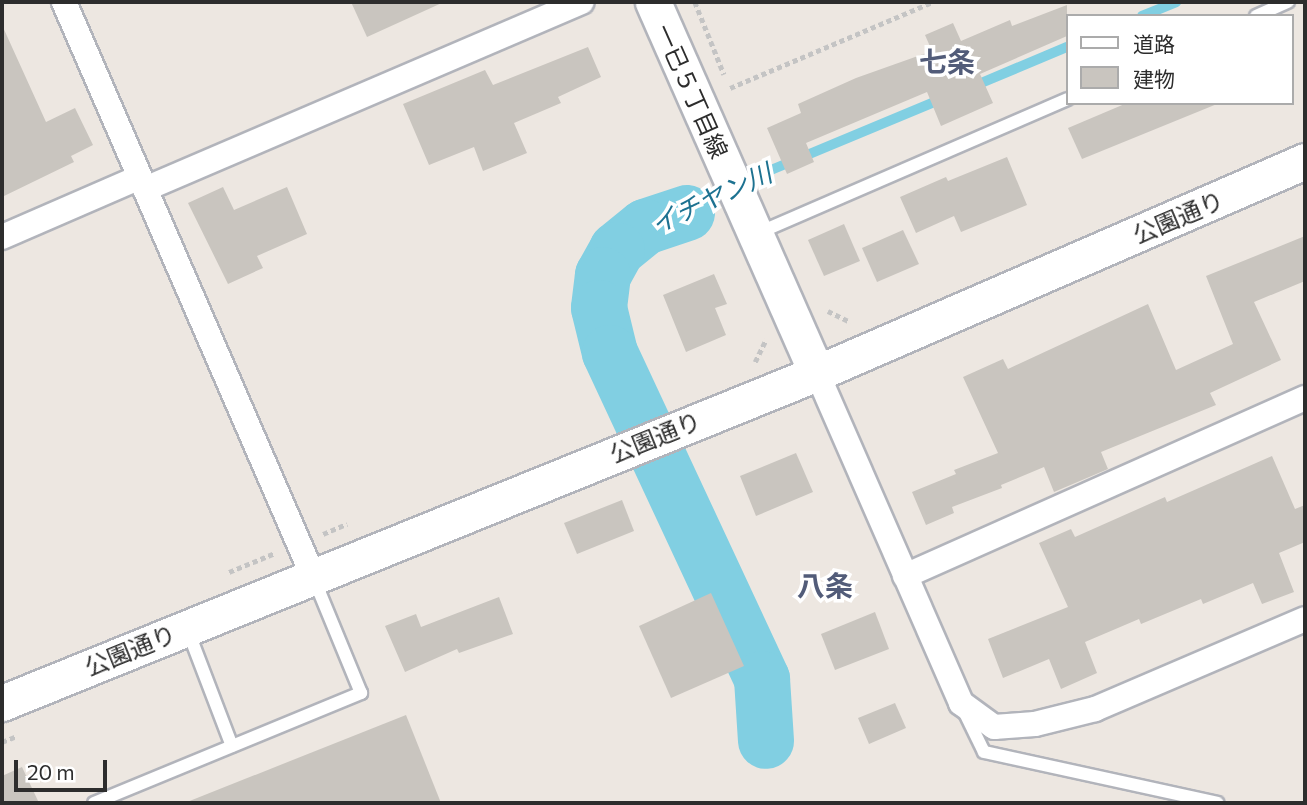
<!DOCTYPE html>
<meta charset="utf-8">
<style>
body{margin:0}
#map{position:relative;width:1307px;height:805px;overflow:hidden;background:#ede7e1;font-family:Commissioner,"Noto Sans JP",sans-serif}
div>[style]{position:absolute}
.stream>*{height:10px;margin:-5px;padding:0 5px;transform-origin:5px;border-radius:5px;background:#81cfe2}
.river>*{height:56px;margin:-28px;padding:0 28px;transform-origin:28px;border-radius:28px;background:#81cfe2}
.building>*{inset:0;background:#c9c5bf}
.path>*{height:4.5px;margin-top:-2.25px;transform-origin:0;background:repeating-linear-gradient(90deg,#c4c4c4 0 5px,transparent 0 8.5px)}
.roads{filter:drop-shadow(2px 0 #b2b4bb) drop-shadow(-2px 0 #b2b4bb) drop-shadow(0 2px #b2b4bb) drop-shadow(0 -2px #b2b4bb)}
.lane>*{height:12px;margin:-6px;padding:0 6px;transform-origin:6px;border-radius:6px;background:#fff}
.street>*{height:24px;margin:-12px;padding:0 12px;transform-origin:12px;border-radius:12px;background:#fff}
.secondary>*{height:35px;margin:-17.5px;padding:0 17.5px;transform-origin:17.5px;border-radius:17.5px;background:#fff}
span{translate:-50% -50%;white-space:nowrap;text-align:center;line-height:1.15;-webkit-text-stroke:7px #fff;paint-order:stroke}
.street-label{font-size:24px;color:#2d2d2d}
.water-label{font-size:26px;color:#1d7291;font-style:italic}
.quarter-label{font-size:28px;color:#525c79;font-weight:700}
.frame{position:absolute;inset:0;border:4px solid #2d2d2d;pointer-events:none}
.legend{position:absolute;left:1066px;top:14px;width:228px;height:91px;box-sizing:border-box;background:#fff;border:2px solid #ababab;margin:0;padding:9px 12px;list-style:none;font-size:21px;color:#2d2d2d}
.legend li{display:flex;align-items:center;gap:14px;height:35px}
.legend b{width:35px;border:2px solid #ababab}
.scale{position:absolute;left:14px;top:760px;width:93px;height:32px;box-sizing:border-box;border:4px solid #2d2d2d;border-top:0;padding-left:9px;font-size:21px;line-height:24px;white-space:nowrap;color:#2d2d2d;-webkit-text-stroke:5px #fff;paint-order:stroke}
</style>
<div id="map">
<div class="stream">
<div style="left:1142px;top:16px;width:37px;rotate:-22deg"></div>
<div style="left:974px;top:86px;width:101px;rotate:-22.8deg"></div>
<div style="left:687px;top:213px;width:94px;rotate:-27.1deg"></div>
<div style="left:771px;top:170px;width:187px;rotate:-22.6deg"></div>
</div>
<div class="river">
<div style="left:687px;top:213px;width:44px;rotate:161.6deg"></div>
<div style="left:645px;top:227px;width:36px;rotate:141deg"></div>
<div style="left:617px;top:250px;width:29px;rotate:119deg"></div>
<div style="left:603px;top:275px;width:33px;rotate:97deg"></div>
<div style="left:599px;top:308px;width:46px;rotate:76.3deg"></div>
<div style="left:610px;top:353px;width:360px;rotate:65deg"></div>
<div style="left:762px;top:679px;width:62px;rotate:86.3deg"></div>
</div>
<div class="building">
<div style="clip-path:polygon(351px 2px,444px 2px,367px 37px)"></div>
<div style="clip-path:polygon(1067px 5px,1067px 36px,980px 74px,993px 103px,941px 126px,927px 92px,806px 143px,814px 162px,787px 174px,767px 128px,801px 113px,798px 104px,856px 78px,932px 51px,925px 35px,953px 23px,961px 41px,1010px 20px,1012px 26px)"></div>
<div style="clip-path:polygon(2px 25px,46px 122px,75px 108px,93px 145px,71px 156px,74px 162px,2px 197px)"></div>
<div style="clip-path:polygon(588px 47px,601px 77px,558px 97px,561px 103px,514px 123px,527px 153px,483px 171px,474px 147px,429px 165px,403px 104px,485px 70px,493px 85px)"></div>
<div style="clip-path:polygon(1127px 103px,1217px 103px,1217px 104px,1082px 159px,1068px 128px)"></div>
<div style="clip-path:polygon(1007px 157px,1027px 205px,961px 232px,954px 216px,916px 233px,900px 197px,946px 177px,948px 181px)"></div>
<div style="clip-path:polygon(223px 187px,234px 210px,287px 187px,307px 234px,257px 256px,263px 268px,228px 284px,188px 203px)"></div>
<div style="clip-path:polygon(844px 224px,860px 261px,824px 276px,808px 240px)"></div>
<div style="clip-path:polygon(903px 230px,919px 264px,877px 282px,862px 248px)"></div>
<div style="clip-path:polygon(1305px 236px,1305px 281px,1254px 302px,1281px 360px,1210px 393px,1216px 405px,1101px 452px,1108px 469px,1054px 492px,1044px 467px,1001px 485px,1002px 488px,952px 507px,954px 513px,926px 525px,912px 492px,956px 474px,954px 470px,998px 453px,963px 377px,1003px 359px,1008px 369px,1148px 304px,1176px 370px,1233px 344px,1206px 276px)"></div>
<div style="clip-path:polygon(714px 274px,727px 304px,715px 308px,726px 335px,686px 352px,663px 295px)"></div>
<div style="clip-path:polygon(796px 453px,813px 492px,756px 516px,740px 476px)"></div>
<div style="clip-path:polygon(1272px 456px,1295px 509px,1305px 505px,1305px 542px,1279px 553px,1294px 592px,1262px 604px,1253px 583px,1203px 604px,1201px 599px,1141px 624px,1139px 619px,1085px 642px,1097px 673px,1061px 689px,1049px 659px,1003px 678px,988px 639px,1068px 607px,1039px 543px,1071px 529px,1075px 537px,1165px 497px,1167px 502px)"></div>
<div style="clip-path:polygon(622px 500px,634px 531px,577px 554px,564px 523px)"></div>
<div style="clip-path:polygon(711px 593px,744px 666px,671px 698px,639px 626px)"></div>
<div style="clip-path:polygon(499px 597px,513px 634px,459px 653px,457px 649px,405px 672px,385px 626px,416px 614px,421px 627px)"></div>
<div style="clip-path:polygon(875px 612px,889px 649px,835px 670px,821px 634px)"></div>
<div style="clip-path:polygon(895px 703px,906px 728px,869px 744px,858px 718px)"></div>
<div style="clip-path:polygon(406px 715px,441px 803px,188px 803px,187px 802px)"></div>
<div style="clip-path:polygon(22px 767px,39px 803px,2px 803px,2px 776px)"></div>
</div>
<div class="path">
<div style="left:695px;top:2px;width:78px;rotate:68.1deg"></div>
<div style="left:730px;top:88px;width:220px;rotate:-23deg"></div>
<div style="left:828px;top:311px;width:25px;rotate:26deg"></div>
<div style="left:755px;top:362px;width:25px;rotate:-64deg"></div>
<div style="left:323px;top:534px;width:26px;rotate:-23deg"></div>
<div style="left:229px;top:572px;width:50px;rotate:-22.4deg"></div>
<div style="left:2px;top:742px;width:16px;rotate:-22deg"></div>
</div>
<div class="roads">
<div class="lane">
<div style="left:1256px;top:16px;width:35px;rotate:-24deg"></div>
<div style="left:758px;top:233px;width:337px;rotate:-23.4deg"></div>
<div style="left:188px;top:631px;width:123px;rotate:69.1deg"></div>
<div style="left:965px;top:713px;width:43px;rotate:64deg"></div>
<div style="left:984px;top:752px;width:239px;rotate:12.3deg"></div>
<div style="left:94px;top:803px;width:289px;rotate:-22.4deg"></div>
<div style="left:361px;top:693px;width:123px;rotate:-112.4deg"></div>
</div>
<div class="street">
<div style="left:64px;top:2px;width:626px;rotate:66.55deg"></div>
<div style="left:145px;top:189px;width:475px;rotate:-23.2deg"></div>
<div style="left:2px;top:237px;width:150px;rotate:-23.5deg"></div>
<div style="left:817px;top:373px;width:360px;rotate:66.4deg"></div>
<div style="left:961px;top:703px;width:41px;rotate:36deg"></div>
<div style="left:994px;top:727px;width:41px;rotate:-4.2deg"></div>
<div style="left:1035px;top:724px;width:62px;rotate:-14deg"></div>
<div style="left:1095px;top:709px;width:228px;rotate:-23.2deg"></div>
<div style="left:905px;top:576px;width:438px;rotate:-24deg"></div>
</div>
<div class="secondary">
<div style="left:653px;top:2px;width:406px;rotate:66.2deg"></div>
<div style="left:2px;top:703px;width:879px;rotate:-22.04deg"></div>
<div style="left:817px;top:373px;width:532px;rotate:-23.48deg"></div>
</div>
</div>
<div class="street-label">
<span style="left:692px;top:91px;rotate:66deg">一已５丁目線</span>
<span style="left:1178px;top:217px;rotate:-23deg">公園通り</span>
<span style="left:655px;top:437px;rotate:-22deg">公園通り</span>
<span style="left:130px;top:650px;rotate:-22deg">公園通り</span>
</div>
<div class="water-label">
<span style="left:711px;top:198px;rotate:-25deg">イチヤン川</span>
</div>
<div class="quarter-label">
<span style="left:947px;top:61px">七条</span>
<span style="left:825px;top:585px">八条</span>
</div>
<div class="frame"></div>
<ul class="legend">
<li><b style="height:9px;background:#fff"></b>道路</li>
<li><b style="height:19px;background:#c9c5bf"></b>建物</li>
</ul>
<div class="scale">20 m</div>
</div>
